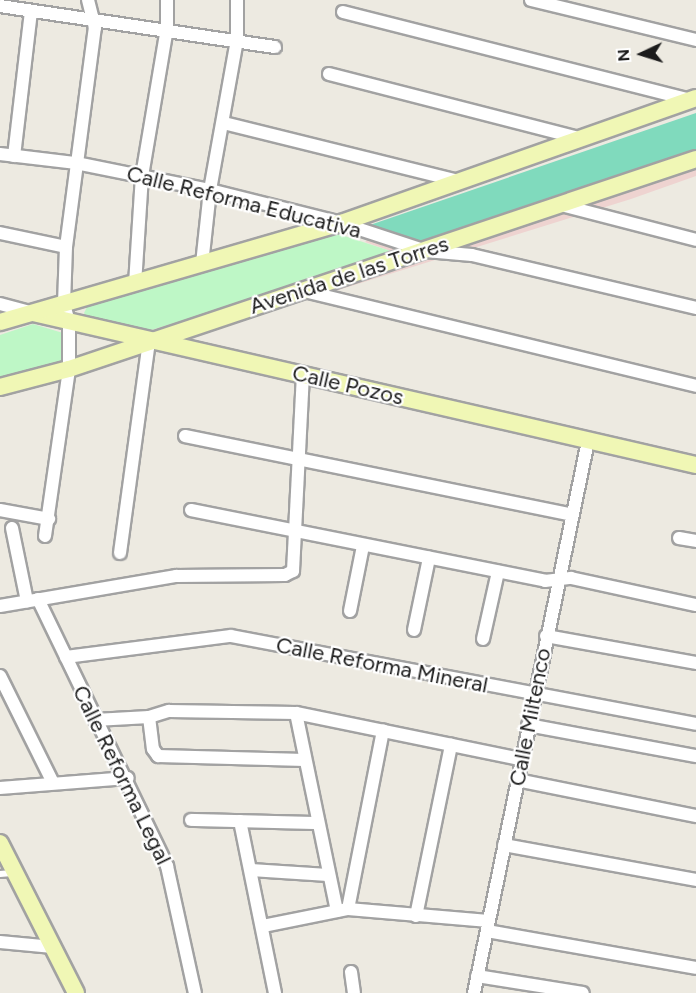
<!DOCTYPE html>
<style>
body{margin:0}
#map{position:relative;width:696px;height:993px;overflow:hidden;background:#edeae1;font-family:Figtree,sans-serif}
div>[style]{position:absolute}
.commercial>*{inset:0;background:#eed3d0}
.park>*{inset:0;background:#bef7c6}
.pitch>*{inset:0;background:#80dabd}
.roads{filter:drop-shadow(2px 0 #a2a2a2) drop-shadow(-2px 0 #a2a2a2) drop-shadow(0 2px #a2a2a2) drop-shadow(0 -2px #a2a2a2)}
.lane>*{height:6px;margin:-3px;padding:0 3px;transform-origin:3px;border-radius:3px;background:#fff}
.street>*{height:12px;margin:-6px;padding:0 6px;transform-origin:6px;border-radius:6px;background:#fff}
.secondary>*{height:16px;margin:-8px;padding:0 8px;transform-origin:8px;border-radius:8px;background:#f0f7b5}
span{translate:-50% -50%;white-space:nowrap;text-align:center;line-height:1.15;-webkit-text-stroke:4.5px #fff;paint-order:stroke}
.street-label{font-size:22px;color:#1b1b1b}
.north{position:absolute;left:612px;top:24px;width:60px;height:60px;-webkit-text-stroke:4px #fff;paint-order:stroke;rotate:266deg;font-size:16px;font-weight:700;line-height:24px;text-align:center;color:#1b1b1b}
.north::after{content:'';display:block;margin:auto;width:21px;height:27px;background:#1b1b1b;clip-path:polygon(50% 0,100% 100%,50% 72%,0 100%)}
</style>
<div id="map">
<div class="commercial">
<div style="clip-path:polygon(696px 150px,696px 176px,631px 199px,168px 343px,157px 328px,402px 255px,365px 242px,377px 230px,428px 245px)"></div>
</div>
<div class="park">
<div style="clip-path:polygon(332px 232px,403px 255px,141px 333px,87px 319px,84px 313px,87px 307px)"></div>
<div style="clip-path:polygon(33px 324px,63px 333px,62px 362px,0 379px,0 335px)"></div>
</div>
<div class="pitch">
<div style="clip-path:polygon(696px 113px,696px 150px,428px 245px,367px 226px)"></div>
</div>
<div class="roads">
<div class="lane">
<div style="left:0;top:874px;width:12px;rotate:-5deg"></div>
</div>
<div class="street">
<div style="left:531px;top:0;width:170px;rotate:13.6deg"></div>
<div style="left:0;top:6px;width:278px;rotate:8.5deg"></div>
<div style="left:343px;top:12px;width:359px;rotate:14.2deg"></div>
<div style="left:329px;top:74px;width:258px;rotate:14.4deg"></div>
<div style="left:224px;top:123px;width:241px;rotate:13.9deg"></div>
<div style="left:0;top:154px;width:77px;rotate:6.8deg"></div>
<div style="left:76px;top:163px;width:137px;rotate:11.4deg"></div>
<div style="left:210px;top:190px;width:135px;rotate:14.1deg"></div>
<div style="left:341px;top:223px;width:89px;rotate:18.2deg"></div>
<div style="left:426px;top:251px;width:46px;rotate:5deg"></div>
<div style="left:472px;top:255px;width:230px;rotate:13.3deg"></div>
<div style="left:14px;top:156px;width:146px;rotate:-83.3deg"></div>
<div style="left:561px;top:205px;width:139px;rotate:14.5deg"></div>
<div style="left:0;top:233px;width:67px;rotate:12deg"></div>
<div style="left:202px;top:264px;width:74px;rotate:-83.8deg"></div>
<div style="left:210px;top:190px;width:152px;rotate:-79.8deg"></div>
<div style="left:237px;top:40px;width:40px;rotate:-90deg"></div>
<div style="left:135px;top:284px;width:108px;rotate:-86.3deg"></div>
<div style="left:142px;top:176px;width:150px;rotate:-80.4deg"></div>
<div style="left:167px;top:28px;width:28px;rotate:-90deg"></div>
<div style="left:304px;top:291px;width:403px;rotate:13.6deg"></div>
<div style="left:0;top:304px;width:30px;rotate:15deg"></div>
<div style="left:185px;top:436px;width:395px;rotate:11.5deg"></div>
<div style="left:0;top:510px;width:50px;rotate:10.4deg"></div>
<div style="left:191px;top:510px;width:361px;rotate:11.3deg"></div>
<div style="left:545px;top:581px;width:26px;rotate:-7deg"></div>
<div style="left:571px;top:578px;width:128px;rotate:12.2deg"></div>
<div style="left:12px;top:528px;width:75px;rotate:78.4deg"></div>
<div style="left:45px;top:536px;width:169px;rotate:-81.8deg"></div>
<div style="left:69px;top:369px;width:47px;rotate:-90deg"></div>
<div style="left:69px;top:322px;width:19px;rotate:-106deg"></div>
<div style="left:64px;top:304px;width:57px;rotate:-88deg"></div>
<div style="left:66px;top:247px;width:221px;rotate:-82.5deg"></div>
<div style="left:95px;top:28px;width:29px;rotate:-104deg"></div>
<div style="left:679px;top:538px;width:17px;rotate:10deg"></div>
<div style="left:120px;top:553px;width:213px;rotate:-82.2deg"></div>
<div style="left:38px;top:599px;width:297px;rotate:64.2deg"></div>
<div style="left:167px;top:866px;width:130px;rotate:77.6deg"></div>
<div style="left:0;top:606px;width:179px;rotate:-9.7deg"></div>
<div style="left:176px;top:576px;width:109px;rotate:-0.5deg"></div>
<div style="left:285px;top:575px;width:9px;rotate:-27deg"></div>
<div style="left:293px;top:571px;width:196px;rotate:-87.1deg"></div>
<div style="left:350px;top:611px;width:66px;rotate:-78.7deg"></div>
<div style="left:414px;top:630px;width:74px;rotate:-78.2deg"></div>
<div style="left:546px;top:636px;width:152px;rotate:10.2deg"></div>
<div style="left:483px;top:639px;width:69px;rotate:-77.4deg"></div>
<div style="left:66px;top:657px;width:166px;rotate:-7.3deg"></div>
<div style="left:231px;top:636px;width:473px;rotate:10.7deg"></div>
<div style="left:0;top:676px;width:119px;rotate:63.6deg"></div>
<div style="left:296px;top:713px;width:202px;rotate:78.3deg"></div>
<div style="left:149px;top:717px;width:32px;rotate:83deg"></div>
<div style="left:153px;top:749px;width:9px;rotate:54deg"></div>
<div style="left:158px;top:756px;width:147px;rotate:1.6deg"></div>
<div style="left:95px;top:720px;width:54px;rotate:-3.2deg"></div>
<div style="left:149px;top:717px;width:21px;rotate:-17deg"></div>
<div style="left:169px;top:711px;width:127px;rotate:0.9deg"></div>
<div style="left:296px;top:713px;width:230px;rotate:11.6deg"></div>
<div style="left:528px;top:725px;width:171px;rotate:10.5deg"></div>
<div style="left:517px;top:780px;width:183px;rotate:11.4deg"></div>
<div style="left:0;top:788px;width:128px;rotate:-4.5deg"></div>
<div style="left:191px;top:820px;width:127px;rotate:1.4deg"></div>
<div style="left:240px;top:821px;width:176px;rotate:78.5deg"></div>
<div style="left:504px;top:845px;width:195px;rotate:10.3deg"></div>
<div style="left:251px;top:870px;width:77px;rotate:3.7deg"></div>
<div style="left:348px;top:909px;width:182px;rotate:-78.9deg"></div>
<div style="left:416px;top:916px;width:175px;rotate:-78.4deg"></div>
<div style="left:263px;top:926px;width:87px;rotate:-11.3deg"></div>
<div style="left:348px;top:909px;width:141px;rotate:4.9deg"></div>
<div style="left:487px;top:931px;width:212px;rotate:10deg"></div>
<div style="left:0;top:942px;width:53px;rotate:5.4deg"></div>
<div style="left:351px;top:972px;width:21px;rotate:82deg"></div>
<div style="left:477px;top:976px;width:107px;rotate:9.1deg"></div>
<div style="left:474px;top:993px;width:564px;rotate:-78.33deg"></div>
</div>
<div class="secondary">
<div style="left:33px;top:313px;width:680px;rotate:12.91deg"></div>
<div style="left:0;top:322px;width:355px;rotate:-16.2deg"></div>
<div style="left:341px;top:223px;width:376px;rotate:-19.4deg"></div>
<div style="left:0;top:387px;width:71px;rotate:-14.6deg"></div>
<div style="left:69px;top:369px;width:661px;rotate:-18.52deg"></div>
<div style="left:0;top:843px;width:168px;rotate:63.1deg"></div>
</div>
</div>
<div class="street-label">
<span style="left:244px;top:202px;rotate:14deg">Calle Reforma Educativa</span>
<span style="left:349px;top:275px;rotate:-18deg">Avenida de las Torres</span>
<span style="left:348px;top:385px;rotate:13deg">Calle Pozos</span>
<span style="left:382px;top:665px;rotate:11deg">Calle Reforma Mineral</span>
<span style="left:530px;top:717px;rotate:-79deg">Calle Miltenco</span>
<span style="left:122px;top:775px;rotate:64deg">Calle Reforma Legal</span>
</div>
<div class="north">N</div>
</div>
